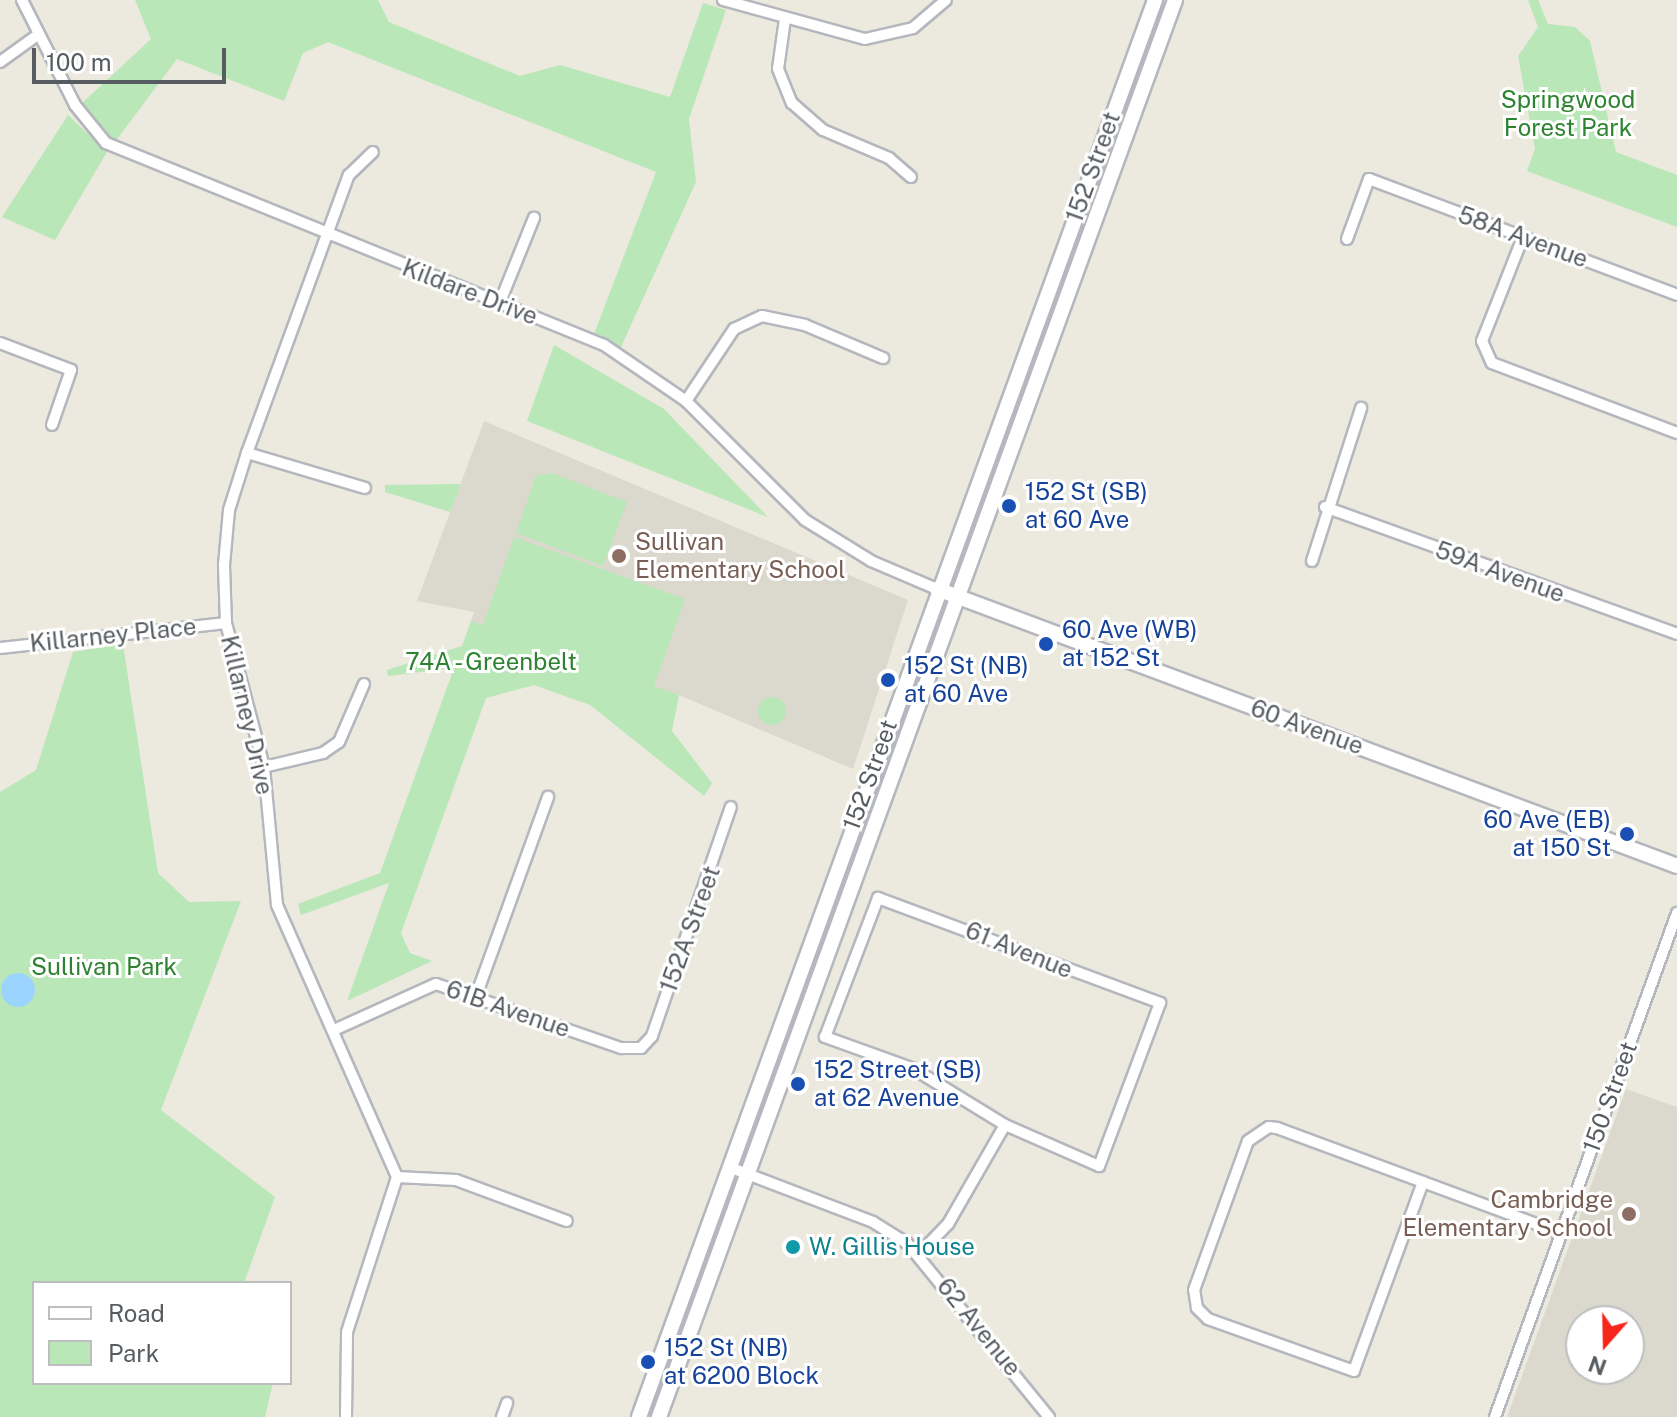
<!DOCTYPE html>
<style>
body{margin:0}
#map{position:relative;width:1677px;height:1417px;overflow:hidden;background:#ece9de;font-family:"Public Sans",sans-serif}
div>[style]{position:absolute}
.education>*{inset:0;background:#dbd8cd}
.green>*{inset:0;background:#b9e7b8}
.round{border-radius:50%}
.water>*{inset:0;background:#9bd5ff}
.roads{filter:drop-shadow(2px 0 #b4b7bd) drop-shadow(-2px 0 #b4b7bd) drop-shadow(0 2px #b4b7bd) drop-shadow(0 -2px #b4b7bd)}
.street>*{height:10px;margin:-5px;padding:0 5px;transform-origin:5px;border-radius:5px;background:#fff}
.secondary>*{height:14px;margin:-7px;padding:0 7px;transform-origin:7px;border-radius:7px;background:#fff}
.dots>*{width:22px;height:22px;translate:-50% -50%;box-sizing:border-box;border:4px solid #fff;border-radius:50%}
span{translate:-50% -50%;white-space:nowrap;text-align:center;line-height:1.15;-webkit-text-stroke:6px #fff;paint-order:stroke}
.park-label{font-size:24px;color:#2d832f}
.street-label{font-size:24px;color:#575c61}
.transit-label{font-size:24px;color:#164399}
.left{translate:0 -50%;text-align:left}
.right{translate:-100% -50%;text-align:right}
.education-label{font-size:24px;color:#785e54}
.culture-label{font-size:24px;color:#0d838f}
.legend{position:absolute;left:32px;top:1281px;width:260px;height:104px;box-sizing:border-box;background:#fff;border:2px solid #bcbec0;margin:0;padding:10px 14px;list-style:none;font-size:24px;color:#575c61}
.legend li{display:flex;align-items:center;gap:16px;height:40px}
.legend b{width:40px;border:2px solid #bcbec0}
.north{position:absolute;left:1565px;top:1305px;width:80px;height:80px;box-sizing:border-box;background:#fff;border:2px solid #bcbec0;border-radius:50%;rotate:200deg;font-size:22px;font-weight:700;line-height:32px;text-align:center;color:#575c61}
.north::after{content:'';display:block;margin:auto;width:28px;height:36px;background:#f6271a;clip-path:polygon(50% 0,100% 100%,50% 72%,0 100%)}
.scale{position:absolute;left:32px;top:48px;width:194px;height:36px;box-sizing:border-box;border:4px solid #575c61;border-top:0;padding-left:10px;font-size:24px;line-height:28px;white-space:nowrap;color:#575c61;-webkit-text-stroke:6px #fff;paint-order:stroke}
</style>
<div id="map">
<div class="education">
<div style="clip-path:polygon(484px 421px,908px 600px,853px 769px,679px 695px,471px 621px,474px 612px,417px 601px)"></div>
<div style="clip-path:polygon(evenodd,1626px 1089px,1677px 1107px,1677px 1417px,1507px 1417px,1626px 1089px,1581px 1321px,1629px 1321px,1629px 1369px,1581px 1369px,1581px 1321px)"></div>
</div>
<div class="green">
<div style="clip-path:polygon(135px 0,378px 0,389px 22px,520px 76px,560px 65px,670px 97px,703px 3px,726px 10px,689px 119px,696px 182px,621px 347px,594px 334px,656px 172px,328px 42px,303px 53px,284px 101px,177px 59px,115px 142px,79px 106px,151px 39px)"></div>
<div style="clip-path:polygon(1528px 0,1538px 0,1548px 24px,1575px 27px,1590px 41px,1616px 152px,1677px 175px,1677px 227px,1527px 171px,1535px 149px,1518px 56px,1538px 27px)"></div>
<div style="clip-path:polygon(68px 115px,107px 152px,55px 240px,2px 217px)"></div>
<div style="clip-path:polygon(554px 345px,664px 409px,768px 517px,527px 421px)"></div>
<div style="clip-path:polygon(552px 473px,627px 502px,603px 566px,516px 533px,536px 476px)"></div>
<div style="clip-path:polygon(461px 484px,450px 512px,385px 492px,385px 485px)"></div>
<div style="clip-path:polygon(514px 537px,685px 599px,654px 686px,679px 695px,672px 731px,712px 783px,704px 796px,590px 705px,534px 685px,486px 698px,401px 933px,410px 953px,432px 961px,347px 1001px,389px 883px,301px 915px,298px 904px,380px 873px,454px 668px,388px 676px,387px 670px,462px 646px,471px 621px,483px 625px)"></div>
<div style="clip-path:polygon(123px 644px,158px 873px,189px 902px,241px 901px,161px 1110px,275px 1197px,244px 1283px,34px 1283px,34px 1383px,273px 1383px,265px 1417px,0 1417px,0 792px,36px 770px,73px 652px)"></div>
<div class="round" style="left:758px;top:697px;width:28px;height:28px"></div>
</div>
<div class="water">
<div class="round" style="left:1px;top:973px;width:34px;height:34px"></div>
</div>
<div class="roads">
<div class="street">
<div style="left:22px;top:0;width:118px;rotate:63.2deg"></div>
<div style="left:75px;top:105px;width:49px;rotate:50.8deg"></div>
<div style="left:106px;top:143px;width:537px;rotate:22.08deg"></div>
<div style="left:604px;top:345px;width:99px;rotate:34.3deg"></div>
<div style="left:686px;top:401px;width:168px;rotate:45deg"></div>
<div style="left:805px;top:520px;width:78px;rotate:31.8deg"></div>
<div style="left:871px;top:561px;width:72px;rotate:23deg"></div>
<div style="left:723px;top:0;width:147px;rotate:15.4deg"></div>
<div style="left:865px;top:39px;width:49px;rotate:-12.9deg"></div>
<div style="left:913px;top:28px;width:43px;rotate:-40.3deg"></div>
<div style="left:785px;top:19px;width:50px;rotate:98deg"></div>
<div style="left:778px;top:69px;width:37px;rotate:68deg"></div>
<div style="left:792px;top:103px;width:41px;rotate:41.1deg"></div>
<div style="left:823px;top:130px;width:72px;rotate:23deg"></div>
<div style="left:889px;top:158px;width:29px;rotate:41deg"></div>
<div style="left:0;top:62px;width:48px;rotate:-35.7deg"></div>
<div style="left:1523px;top:237px;width:112px;rotate:111.5deg"></div>
<div style="left:1482px;top:341px;width:24px;rotate:66deg"></div>
<div style="left:1492px;top:363px;width:198px;rotate:20.7deg"></div>
<div style="left:1347px;top:239px;width:64px;rotate:-69.9deg"></div>
<div style="left:1369px;top:179px;width:329px;rotate:20.6deg"></div>
<div style="left:500px;top:302px;width:91px;rotate:-68deg"></div>
<div style="left:0;top:343px;width:76px;rotate:20.8deg"></div>
<div style="left:71px;top:370px;width:58px;rotate:109.1deg"></div>
<div style="left:686px;top:401px;width:87px;rotate:-56.3deg"></div>
<div style="left:734px;top:329px;width:31px;rotate:-25deg"></div>
<div style="left:762px;top:316px;width:44px;rotate:11.8deg"></div>
<div style="left:805px;top:325px;width:85px;rotate:22.9deg"></div>
<div style="left:247px;top:453px;width:123px;rotate:16.5deg"></div>
<div style="left:1325px;top:507px;width:374px;rotate:19.8deg"></div>
<div style="left:1312px;top:561px;width:161px;rotate:-72.2deg"></div>
<div style="left:0;top:648px;width:227px;rotate:-6.3deg"></div>
<div style="left:264px;top:767px;width:61px;rotate:-13.3deg"></div>
<div style="left:323px;top:753px;width:19px;rotate:-35deg"></div>
<div style="left:339px;top:742px;width:63px;rotate:-66.7deg"></div>
<div style="left:878px;top:898px;width:301px;rotate:20.4deg"></div>
<div style="left:1160px;top:1003px;width:174px;rotate:110.5deg"></div>
<div style="left:1099px;top:1166px;width:103px;rotate:-156.4deg"></div>
<div style="left:1005px;top:1125px;width:107px;rotate:-148.4deg"></div>
<div style="left:914px;top:1069px;width:95px;rotate:-160.2deg"></div>
<div style="left:825px;top:1037px;width:149px;rotate:-69.1deg"></div>
<div style="left:476px;top:996px;width:212px;rotate:-70.1deg"></div>
<div style="left:334px;top:1030px;width:112px;rotate:-24.3deg"></div>
<div style="left:436px;top:984px;width:196px;rotate:19.1deg"></div>
<div style="left:621px;top:1048px;width:20px"></div>
<div style="left:641px;top:1048px;width:16px;rotate:-47deg"></div>
<div style="left:652px;top:1036px;width:242px;rotate:-71deg"></div>
<div style="left:729px;top:1167px;width:154px;rotate:20.9deg"></div>
<div style="left:873px;top:1222px;width:40px;rotate:32deg"></div>
<div style="left:907px;top:1243px;width:225px;rotate:50.8deg"></div>
<div style="left:397px;top:1177px;width:59px;rotate:2.9deg"></div>
<div style="left:456px;top:1180px;width:118px;rotate:20.3deg"></div>
<div style="left:1423px;top:1182px;width:201px;rotate:110.1deg"></div>
<div style="left:1354px;top:1371px;width:155px;rotate:-160.4deg"></div>
<div style="left:1208px;top:1319px;width:16px;rotate:-135deg"></div>
<div style="left:1197px;top:1308px;width:18px;rotate:-99deg"></div>
<div style="left:1194px;top:1290px;width:158px;rotate:-70.1deg"></div>
<div style="left:1248px;top:1141px;width:25px;rotate:-34deg"></div>
<div style="left:1269px;top:1127px;width:8px;rotate:7deg"></div>
<div style="left:1277px;top:1128px;width:303px;rotate:20.3deg"></div>
<div style="left:919px;top:1254px;width:42px;rotate:-46deg"></div>
<div style="left:948px;top:1224px;width:114px;rotate:-60.1deg"></div>
<div style="left:346px;top:1417px;width:85px;rotate:-89.3deg"></div>
<div style="left:347px;top:1332px;width:163px;rotate:-72.1deg"></div>
<div style="left:397px;top:1177px;width:297px;rotate:-113.8deg"></div>
<div style="left:277px;top:905px;width:139px;rotate:-95.4deg"></div>
<div style="left:264px;top:767px;width:149px;rotate:-104.8deg"></div>
<div style="left:226px;top:623px;width:58px;rotate:-92deg"></div>
<div style="left:224px;top:565px;width:55px;rotate:-84.8deg"></div>
<div style="left:229px;top:510px;width:60px;rotate:-72.5deg"></div>
<div style="left:247px;top:453px;width:296px;rotate:-69.9deg"></div>
<div style="left:349px;top:175px;width:33px;rotate:-44deg"></div>
<div style="left:502px;top:1417px;width:15px;rotate:-70deg"></div>
<div style="left:1495px;top:1417px;width:536px;rotate:-70.14deg"></div>
</div>
<div class="secondary">
<div style="left:937px;top:589px;width:790px;rotate:20.52deg"></div>
<div style="left:639px;top:1417px;width:1508px;rotate:-69.99deg"></div>
<div style="left:659px;top:1417px;width:1508px;rotate:-69.99deg"></div>
</div>
</div>
<div class="dots">
<div style="left:1009px;top:506px;background:#1a4fb4"></div>
<div style="left:619px;top:556px;background:#8d6e63"></div>
<div style="left:1046px;top:644px;background:#1a4fb4"></div>
<div style="left:888px;top:680px;background:#1a4fb4"></div>
<div style="left:1627px;top:834px;background:#1a4fb4"></div>
<div style="left:798px;top:1084px;background:#1a4fb4"></div>
<div style="left:1629px;top:1214px;background:#8d6e63"></div>
<div style="left:793px;top:1247px;background:#0f9aa8"></div>
<div style="left:648px;top:1362px;background:#1a4fb4"></div>
</div>
<div class="park-label">
<span style="left:1568px;top:114px">Springwood<br>Forest Park</span>
<span style="left:491px;top:662px">74A - Greenbelt</span>
<span style="left:104px;top:967px">Sullivan Park</span>
</div>
<div class="street-label">
<span style="left:1093px;top:167px;rotate:-70deg">152 Street</span>
<span style="left:1523px;top:237px;rotate:20deg">58A Avenue</span>
<span style="left:470px;top:292px;rotate:21deg">Kildare Drive</span>
<span style="left:1500px;top:572px;rotate:20deg">59A Avenue</span>
<span style="left:113px;top:635px;rotate:-6deg">Killarney Place</span>
<span style="left:247px;top:715px;rotate:77deg">Killarney Drive</span>
<span style="left:1307px;top:727px;rotate:20deg">60 Avenue</span>
<span style="left:870px;top:775px;rotate:-70deg">152 Street</span>
<span style="left:690px;top:929px;rotate:-70deg">152A Street</span>
<span style="left:1019px;top:950px;rotate:22deg">61 Avenue</span>
<span style="left:508px;top:1009px;rotate:19deg">61B Avenue</span>
<span style="left:1610px;top:1097px;rotate:-70deg">150 Street</span>
<span style="left:979px;top:1327px;rotate:51deg">62 Avenue</span>
</div>
<div class="transit-label">
<span class="left" style="left:1025px;top:506px">152 St (SB)<br>at 60 Ave</span>
<span class="left" style="left:1062px;top:644px">60 Ave (WB)<br>at 152 St</span>
<span class="left" style="left:904px;top:680px">152 St (NB)<br>at 60 Ave</span>
<span class="right" style="left:1611px;top:834px">60 Ave (EB)<br>at 150 St</span>
<span class="left" style="left:814px;top:1084px">152 Street (SB)<br>at 62 Avenue</span>
<span class="left" style="left:664px;top:1362px">152 St (NB)<br>at 6200 Block</span>
</div>
<div class="education-label">
<span class="left" style="left:635px;top:556px">Sullivan<br>Elementary School</span>
<span class="right" style="left:1613px;top:1214px">Cambridge<br>Elementary School</span>
</div>
<div class="culture-label">
<span class="left" style="left:809px;top:1247px">W. Gillis House</span>
</div>
<ul class="legend">
<li><b style="height:10px;background:#fff"></b>Road</li>
<li><b style="height:22px;background:#b9e7b8"></b>Park</li>
</ul>
<div class="north">N</div>
<div class="scale">100 m</div>
</div>
